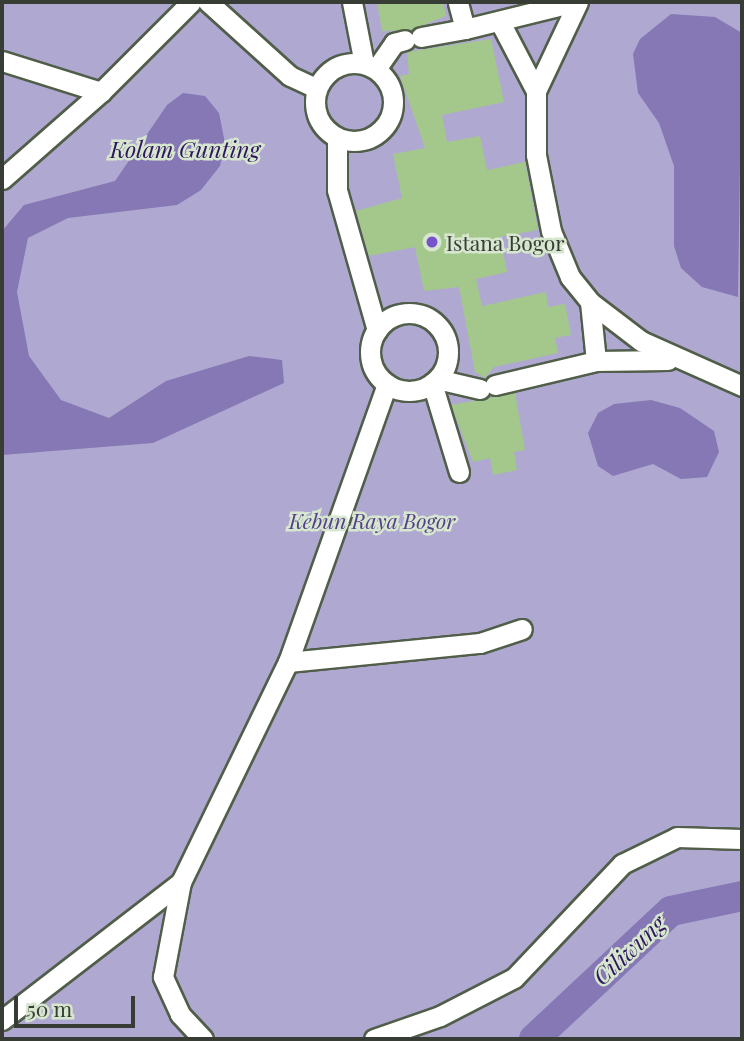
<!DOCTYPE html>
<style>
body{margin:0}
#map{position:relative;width:744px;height:1041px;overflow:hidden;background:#d7e6ce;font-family:"Playfair Display",serif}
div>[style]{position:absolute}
.green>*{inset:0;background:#afa8d1}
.water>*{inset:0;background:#8578b5}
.river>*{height:30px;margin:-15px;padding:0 15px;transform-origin:15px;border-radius:15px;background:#8578b5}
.building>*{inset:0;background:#a4c88c}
.roads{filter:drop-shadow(2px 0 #515e49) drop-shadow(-2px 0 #515e49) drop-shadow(0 2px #515e49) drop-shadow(0 -2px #515e49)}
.minor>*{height:19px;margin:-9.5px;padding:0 9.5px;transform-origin:9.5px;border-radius:9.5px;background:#fff}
.minor>.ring{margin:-9.5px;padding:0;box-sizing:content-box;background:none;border:19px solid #fff;border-radius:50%}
.dots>*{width:19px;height:19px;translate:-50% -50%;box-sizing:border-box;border:4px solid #d7e6ce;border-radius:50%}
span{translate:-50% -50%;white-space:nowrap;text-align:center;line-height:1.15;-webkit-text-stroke:5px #d7e6ce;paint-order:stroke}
.poi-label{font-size:21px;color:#373d34}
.left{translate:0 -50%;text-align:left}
.park-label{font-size:21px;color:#543f8b;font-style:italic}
.water-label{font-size:23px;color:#301660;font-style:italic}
.frame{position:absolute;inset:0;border:4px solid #373d34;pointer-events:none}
.scale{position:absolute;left:14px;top:996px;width:121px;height:32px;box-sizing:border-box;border:4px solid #373d34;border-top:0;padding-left:9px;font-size:21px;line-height:24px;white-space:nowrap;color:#373d34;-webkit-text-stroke:5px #d7e6ce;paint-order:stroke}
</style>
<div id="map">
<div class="green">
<div style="clip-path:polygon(2px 2px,742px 2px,742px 1039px,2px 1039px)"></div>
</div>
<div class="water">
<div style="clip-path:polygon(671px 14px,715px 17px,742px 33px,738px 297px,702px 287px,681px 268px,674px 246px,674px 166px,659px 123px,638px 93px,633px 54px,640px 39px)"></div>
<div style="clip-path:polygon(183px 93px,205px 96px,219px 113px,225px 143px,220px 166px,201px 190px,177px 205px,68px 218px,28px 238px,17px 292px,29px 356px,61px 400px,109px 418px,166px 381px,249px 356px,282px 360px,284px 383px,153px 443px,2px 455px,2px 231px,24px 205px,115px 181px,167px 105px)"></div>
<div style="clip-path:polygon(651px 400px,680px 408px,714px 431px,719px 452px,707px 477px,681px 479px,653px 464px,613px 476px,598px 466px,588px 433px,598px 413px,614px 404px)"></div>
</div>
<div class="river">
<div style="left:534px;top:1039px;width:187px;rotate:-43.1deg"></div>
<div style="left:671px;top:911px;width:73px;rotate:-11.9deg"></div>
</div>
<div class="building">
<div style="clip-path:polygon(377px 2px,443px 2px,446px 16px,411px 30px,382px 31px)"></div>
<div style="clip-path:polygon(491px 39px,504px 102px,442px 115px,447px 142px,480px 136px,487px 170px,525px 162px,538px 230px,500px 237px,507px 272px,476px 279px,482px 306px,546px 292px,548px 307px,565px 304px,571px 335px,555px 338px,558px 353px,494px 367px,485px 378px,475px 372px,459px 287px,424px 291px,415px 247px,369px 256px,356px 211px,402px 198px,393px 154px,425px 148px,400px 76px,409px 74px,407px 52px)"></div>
<div style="clip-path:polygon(515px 393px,525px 450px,514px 452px,517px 470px,493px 475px,490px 458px,473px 462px,451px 405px)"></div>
</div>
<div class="roads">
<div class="minor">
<div style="left:208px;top:2px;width:110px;rotate:42.1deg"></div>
<div style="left:290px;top:76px;width:29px;rotate:25deg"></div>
<div style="left:352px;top:2px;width:63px;rotate:79deg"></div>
<div style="left:578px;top:2px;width:98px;rotate:115.3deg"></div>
<div style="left:536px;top:91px;width:64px;rotate:90deg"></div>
<div style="left:536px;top:155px;width:77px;rotate:78.8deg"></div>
<div style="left:551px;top:231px;width:50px;rotate:67.6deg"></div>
<div style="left:570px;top:277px;width:32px;rotate:51deg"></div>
<div style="left:590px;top:302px;width:64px;rotate:37.4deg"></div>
<div style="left:641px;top:341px;width:111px;rotate:24deg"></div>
<div style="left:501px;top:24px;width:76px;rotate:62.4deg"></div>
<div style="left:465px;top:29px;width:113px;rotate:-13.8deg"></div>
<div style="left:421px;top:37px;width:45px;rotate:-10.3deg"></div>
<div style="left:465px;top:29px;width:28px;rotate:-105deg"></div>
<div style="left:2px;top:61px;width:104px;rotate:17.4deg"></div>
<div style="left:101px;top:92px;width:127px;rotate:-45deg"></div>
<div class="ring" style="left:315px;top:63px;width:59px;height:59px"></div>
<div style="left:376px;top:69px;width:32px;rotate:-55deg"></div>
<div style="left:394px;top:43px;width:11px;rotate:-15deg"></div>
<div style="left:337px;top:138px;width:52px;rotate:90deg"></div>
<div style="left:337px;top:190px;width:146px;rotate:74.1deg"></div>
<div style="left:2px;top:179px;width:132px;rotate:-41.3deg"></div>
<div style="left:590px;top:302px;width:59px;rotate:84.2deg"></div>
<div class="ring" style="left:370px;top:313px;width:59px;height:59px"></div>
<div style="left:437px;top:379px;width:44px;rotate:13.1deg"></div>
<div style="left:432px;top:383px;width:93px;rotate:73.1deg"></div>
<div style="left:495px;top:385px;width:104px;rotate:-13.4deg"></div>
<div style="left:596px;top:361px;width:72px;rotate:-0.8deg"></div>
<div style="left:288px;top:662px;width:193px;rotate:-5.7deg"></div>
<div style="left:480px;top:643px;width:44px;rotate:-18.4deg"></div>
<div style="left:2px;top:1020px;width:226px;rotate:-37.6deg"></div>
<div style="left:203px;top:1039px;width:34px;rotate:-133deg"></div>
<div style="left:180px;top:1014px;width:41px;rotate:-114.7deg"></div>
<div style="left:163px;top:977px;width:97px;rotate:-79.3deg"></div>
<div style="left:181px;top:882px;width:245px;rotate:-64.1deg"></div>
<div style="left:288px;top:662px;width:295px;rotate:-70.4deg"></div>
<div style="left:374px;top:1039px;width:70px;rotate:-19.2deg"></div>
<div style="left:440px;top:1016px;width:83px;rotate:-27.2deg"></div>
<div style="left:514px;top:978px;width:157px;rotate:-46.5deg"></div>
<div style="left:622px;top:864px;width:61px;rotate:-26.1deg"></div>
<div style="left:677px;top:837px;width:65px;rotate:1.8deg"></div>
</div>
</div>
<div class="dots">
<div style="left:432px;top:242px;background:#7652cb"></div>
</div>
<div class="poi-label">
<span class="left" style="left:446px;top:242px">Istana Bogor</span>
</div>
<div class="park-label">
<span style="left:372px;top:520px">Kebun Raya Bogor</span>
</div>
<div class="water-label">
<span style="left:185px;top:149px">Kolam Gunting</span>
<span style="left:629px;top:950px;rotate:-43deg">Ciliwung</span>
</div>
<div class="frame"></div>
<div class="scale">50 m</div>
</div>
